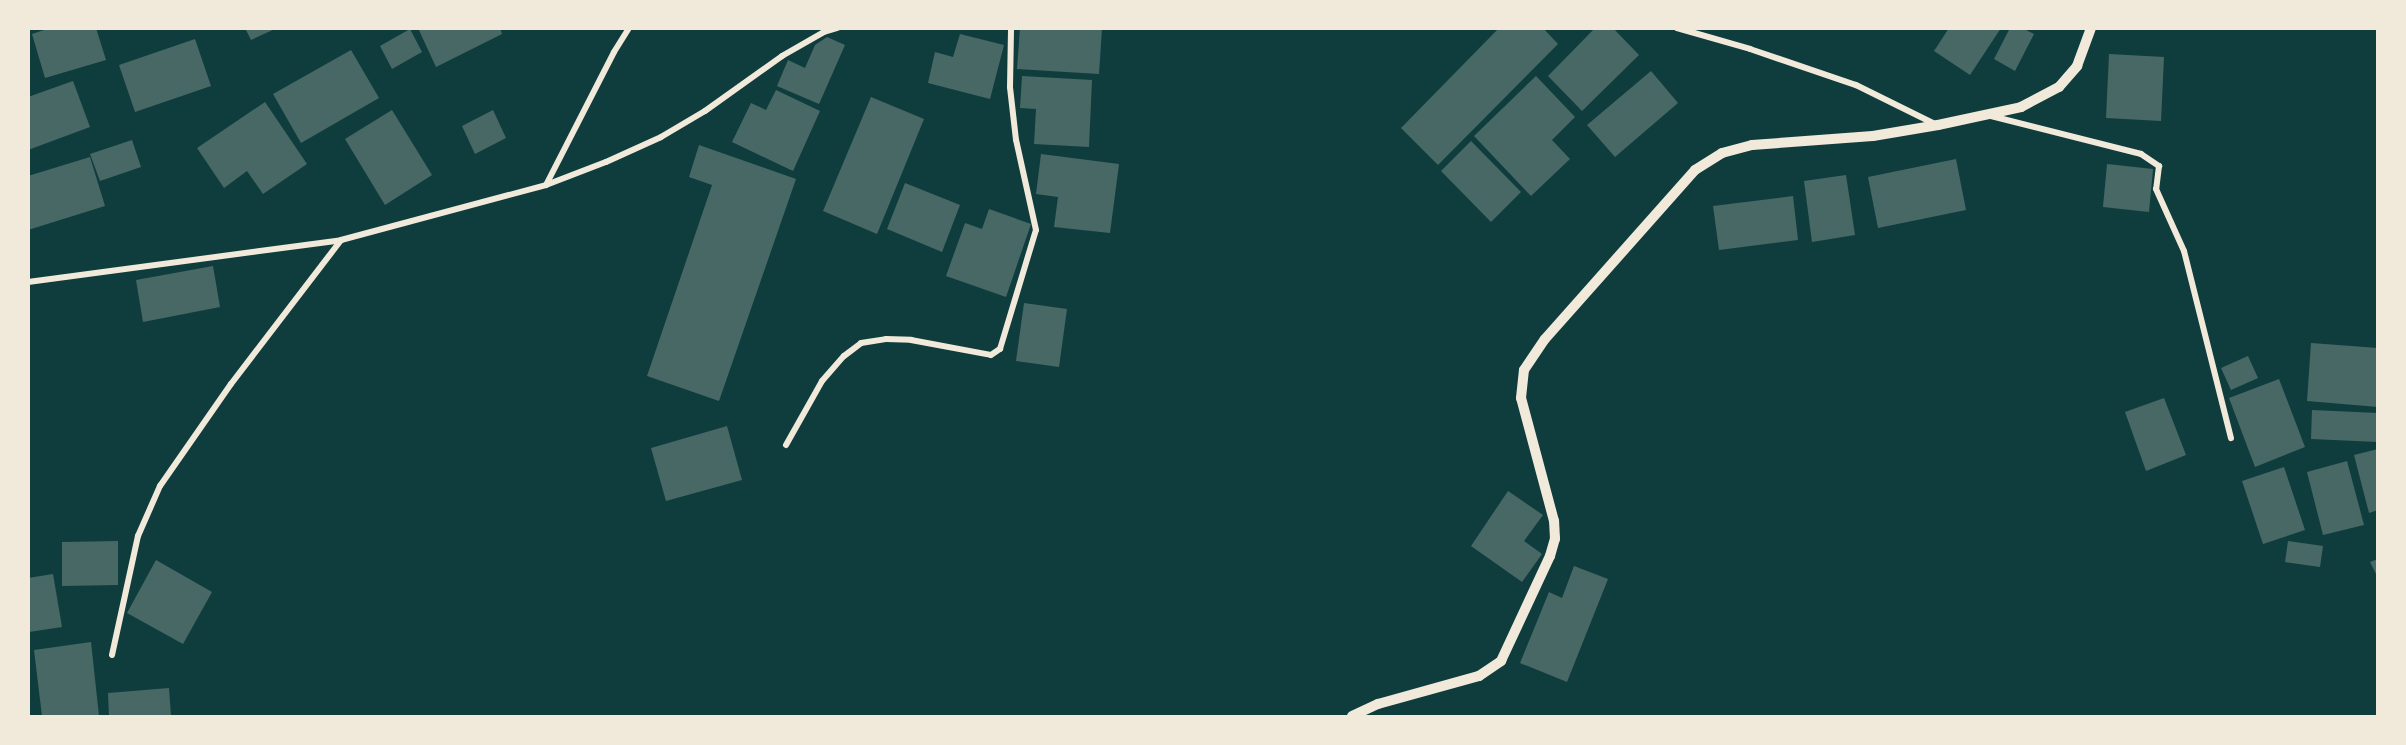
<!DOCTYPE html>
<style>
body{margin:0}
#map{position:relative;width:2406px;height:745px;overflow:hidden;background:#0f3d3e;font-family:"Fira Sans Condensed",sans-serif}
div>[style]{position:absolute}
.building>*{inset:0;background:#486865}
.minor>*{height:6px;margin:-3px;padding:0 3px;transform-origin:3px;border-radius:3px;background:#f1e9da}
.tertiary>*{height:10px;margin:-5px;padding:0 5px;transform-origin:5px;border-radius:5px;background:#f1e9da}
span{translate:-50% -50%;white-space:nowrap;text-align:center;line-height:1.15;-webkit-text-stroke:4.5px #f1e9da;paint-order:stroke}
.frame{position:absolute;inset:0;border:30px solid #f1e9da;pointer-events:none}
</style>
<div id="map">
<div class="building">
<div style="clip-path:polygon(50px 28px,96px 28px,106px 60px,45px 78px,32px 34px)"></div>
<div style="clip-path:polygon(245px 28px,277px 28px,251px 40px)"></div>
<div style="clip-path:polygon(418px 28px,500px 28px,502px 34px,436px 67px)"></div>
<div style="clip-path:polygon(1020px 28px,1102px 28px,1099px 74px,1017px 69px)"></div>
<div style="clip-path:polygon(1499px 28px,1543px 28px,1558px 44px,1438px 165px,1401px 128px)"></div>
<div style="clip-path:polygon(1595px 28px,1613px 28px,1639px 55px,1582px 111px,1548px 76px)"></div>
<div style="clip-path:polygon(1949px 28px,2001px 28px,1970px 75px,1934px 51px)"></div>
<div style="clip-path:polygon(2010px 28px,2022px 28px,2034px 34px,2015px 71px,1994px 59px)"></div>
<div style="clip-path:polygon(410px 29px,422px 52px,392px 69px,380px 46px)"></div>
<div style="clip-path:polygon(960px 34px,1004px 45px,990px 99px,928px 83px,935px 52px,953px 57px)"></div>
<div style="clip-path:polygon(827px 37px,845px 45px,819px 104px,777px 86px,788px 60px,805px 68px,815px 45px)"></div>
<div style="clip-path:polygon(195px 39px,211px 86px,135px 112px,119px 65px)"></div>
<div style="clip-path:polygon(351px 50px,379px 98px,301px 143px,273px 94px)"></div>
<div style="clip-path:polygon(2109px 54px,2164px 57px,2161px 121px,2106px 118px)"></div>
<div style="clip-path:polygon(1651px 71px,1678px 103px,1615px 157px,1587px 125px)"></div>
<div style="clip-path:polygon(1022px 76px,1092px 80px,1089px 147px,1034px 144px,1036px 109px,1020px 108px)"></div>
<div style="clip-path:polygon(1536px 76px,1575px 117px,1552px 140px,1570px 159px,1531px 196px,1474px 136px)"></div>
<div style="clip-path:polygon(73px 81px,90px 127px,28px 150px,28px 97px)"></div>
<div style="clip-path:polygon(776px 90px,820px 111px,793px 171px,732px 142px,751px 103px,766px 110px)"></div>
<div style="clip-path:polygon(871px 97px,924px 119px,877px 234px,823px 211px)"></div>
<div style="clip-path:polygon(265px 102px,307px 164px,263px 194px,247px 171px,224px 188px,197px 148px)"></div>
<div style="clip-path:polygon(392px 110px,432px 175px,385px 205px,345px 139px)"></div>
<div style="clip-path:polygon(493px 110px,506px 138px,475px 154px,462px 126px)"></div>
<div style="clip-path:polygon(132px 140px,141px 167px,100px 181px,90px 154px)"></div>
<div style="clip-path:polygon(1471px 141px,1521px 192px,1491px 222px,1441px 171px)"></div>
<div style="clip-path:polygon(699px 145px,796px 179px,719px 401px,647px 376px,712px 185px,689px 177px)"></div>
<div style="clip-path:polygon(1041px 154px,1119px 164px,1110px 233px,1054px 227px,1058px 197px,1036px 194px)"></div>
<div style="clip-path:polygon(90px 157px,105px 206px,28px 230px,28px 176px)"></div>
<div style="clip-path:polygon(1956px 159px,1966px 210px,1878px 228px,1868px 177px)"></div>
<div style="clip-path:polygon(2107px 164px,2153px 169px,2149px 212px,2103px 207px)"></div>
<div style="clip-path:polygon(1846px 175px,1855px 235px,1812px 242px,1804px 181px)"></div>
<div style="clip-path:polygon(905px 183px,960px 205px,942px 252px,887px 229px)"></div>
<div style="clip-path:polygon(1793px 196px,1798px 240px,1719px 250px,1713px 206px)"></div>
<div style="clip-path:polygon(989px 209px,1031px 224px,1006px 297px,946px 276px,965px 223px,982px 229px)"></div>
<div style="clip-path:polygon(213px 266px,220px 307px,143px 322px,136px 280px)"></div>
<div style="clip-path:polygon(1024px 303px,1067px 309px,1059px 367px,1016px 361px)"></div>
<div style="clip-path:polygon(2311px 343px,2378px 348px,2378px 407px,2307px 401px)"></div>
<div style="clip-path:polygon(2248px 356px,2258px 378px,2231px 390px,2221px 368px)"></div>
<div style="clip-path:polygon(2279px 379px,2305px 447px,2255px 467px,2229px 398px)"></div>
<div style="clip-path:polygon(2164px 398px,2186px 455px,2146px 471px,2125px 412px)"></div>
<div style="clip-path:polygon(2312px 410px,2378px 413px,2378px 442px,2311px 439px)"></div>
<div style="clip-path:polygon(727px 426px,742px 480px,666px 501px,651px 448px)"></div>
<div style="clip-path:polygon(2378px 449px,2378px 510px,2369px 513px,2354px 455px)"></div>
<div style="clip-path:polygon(2347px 461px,2364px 525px,2323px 535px,2307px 472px)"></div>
<div style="clip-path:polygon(2284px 467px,2305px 530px,2263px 544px,2242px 481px)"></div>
<div style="clip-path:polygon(1508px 491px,1543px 515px,1524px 541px,1542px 554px,1522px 582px,1471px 546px)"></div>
<div style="clip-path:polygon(118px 541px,118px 585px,62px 586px,62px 542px)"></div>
<div style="clip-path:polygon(2288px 541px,2323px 546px,2320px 567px,2285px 562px)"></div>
<div style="clip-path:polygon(2378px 559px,2378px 578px,2370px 562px)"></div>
<div style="clip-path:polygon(156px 560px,212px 592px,183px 644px,127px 613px)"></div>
<div style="clip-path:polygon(1574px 566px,1608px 579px,1567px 682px,1520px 663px,1549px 592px,1562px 598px)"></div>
<div style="clip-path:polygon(53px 574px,62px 627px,29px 632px,28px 578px)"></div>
<div style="clip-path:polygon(91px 642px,99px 716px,42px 716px,34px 650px)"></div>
<div style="clip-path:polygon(169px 688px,171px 716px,109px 716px,108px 693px)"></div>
</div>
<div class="minor">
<div style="left:1677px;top:28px;width:76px;rotate:16deg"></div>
<div style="left:1750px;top:49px;width:112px;rotate:18.8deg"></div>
<div style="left:1856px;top:85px;width:88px;rotate:26.3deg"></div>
<div style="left:1991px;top:116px;width:155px;rotate:14.2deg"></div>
<div style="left:2141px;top:154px;width:22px;rotate:34deg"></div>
<div style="left:2159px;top:166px;width:23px;rotate:97deg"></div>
<div style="left:2156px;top:189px;width:68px;rotate:65.7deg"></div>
<div style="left:2184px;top:251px;width:193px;rotate:75.9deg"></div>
<div style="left:546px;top:185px;width:149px;rotate:-62.9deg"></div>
<div style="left:614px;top:52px;width:28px;rotate:-58deg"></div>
<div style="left:28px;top:282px;width:316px;rotate:-7.6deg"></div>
<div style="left:341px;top:240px;width:212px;rotate:-15deg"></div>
<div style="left:546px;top:185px;width:64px;rotate:-21deg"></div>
<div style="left:606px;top:162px;width:60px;rotate:-24.4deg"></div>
<div style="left:661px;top:137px;width:51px;rotate:-30.6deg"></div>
<div style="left:705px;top:111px;width:95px;rotate:-35.5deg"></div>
<div style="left:782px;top:56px;width:48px;rotate:-29.7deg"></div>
<div style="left:824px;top:32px;width:14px;rotate:-17deg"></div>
<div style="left:786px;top:445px;width:73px;rotate:-60.6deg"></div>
<div style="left:822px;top:381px;width:33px;rotate:-49deg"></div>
<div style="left:844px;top:356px;width:21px;rotate:-37deg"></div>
<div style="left:861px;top:343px;width:25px;rotate:-9deg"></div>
<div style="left:886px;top:339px;width:25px;rotate:2deg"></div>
<div style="left:911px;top:340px;width:81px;rotate:10.6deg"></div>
<div style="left:991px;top:355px;width:11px;rotate:-34deg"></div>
<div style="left:1000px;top:349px;width:124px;rotate:-73.2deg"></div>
<div style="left:1036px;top:230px;width:92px;rotate:-102.5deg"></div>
<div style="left:1016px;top:140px;width:53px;rotate:-96.5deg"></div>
<div style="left:1010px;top:87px;width:59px;rotate:-89deg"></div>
<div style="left:112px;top:655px;width:122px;rotate:-77.7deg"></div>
<div style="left:138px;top:536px;width:55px;rotate:-66.3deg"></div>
<div style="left:160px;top:486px;width:124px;rotate:-55.2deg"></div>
<div style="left:231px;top:384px;width:181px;rotate:-52.6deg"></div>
</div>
<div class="tertiary">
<div style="left:1352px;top:716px;width:29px;rotate:-25deg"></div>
<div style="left:1378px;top:704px;width:105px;rotate:-15.5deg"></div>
<div style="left:1479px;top:676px;width:27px;rotate:-34deg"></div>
<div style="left:1501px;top:661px;width:116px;rotate:-65deg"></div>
<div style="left:1550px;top:556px;width:18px;rotate:-74deg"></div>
<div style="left:1555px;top:539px;width:18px;rotate:-93deg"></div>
<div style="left:1554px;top:521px;width:127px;rotate:-105deg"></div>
<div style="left:1521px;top:398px;width:28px;rotate:-84deg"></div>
<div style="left:1524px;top:370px;width:37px;rotate:-56deg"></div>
<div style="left:1545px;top:339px;width:226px;rotate:-48.4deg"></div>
<div style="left:1695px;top:170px;width:32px;rotate:-32deg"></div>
<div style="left:1722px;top:153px;width:31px;rotate:-15deg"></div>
<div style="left:1752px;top:145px;width:121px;rotate:-4.3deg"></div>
<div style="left:1873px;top:136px;width:66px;rotate:-9.6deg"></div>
<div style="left:1938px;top:125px;width:85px;rotate:-12.2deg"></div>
<div style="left:2021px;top:107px;width:43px;rotate:-27.8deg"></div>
<div style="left:2059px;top:87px;width:28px;rotate:-49deg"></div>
<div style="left:2077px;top:66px;width:40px;rotate:-69.8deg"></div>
</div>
<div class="frame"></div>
</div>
